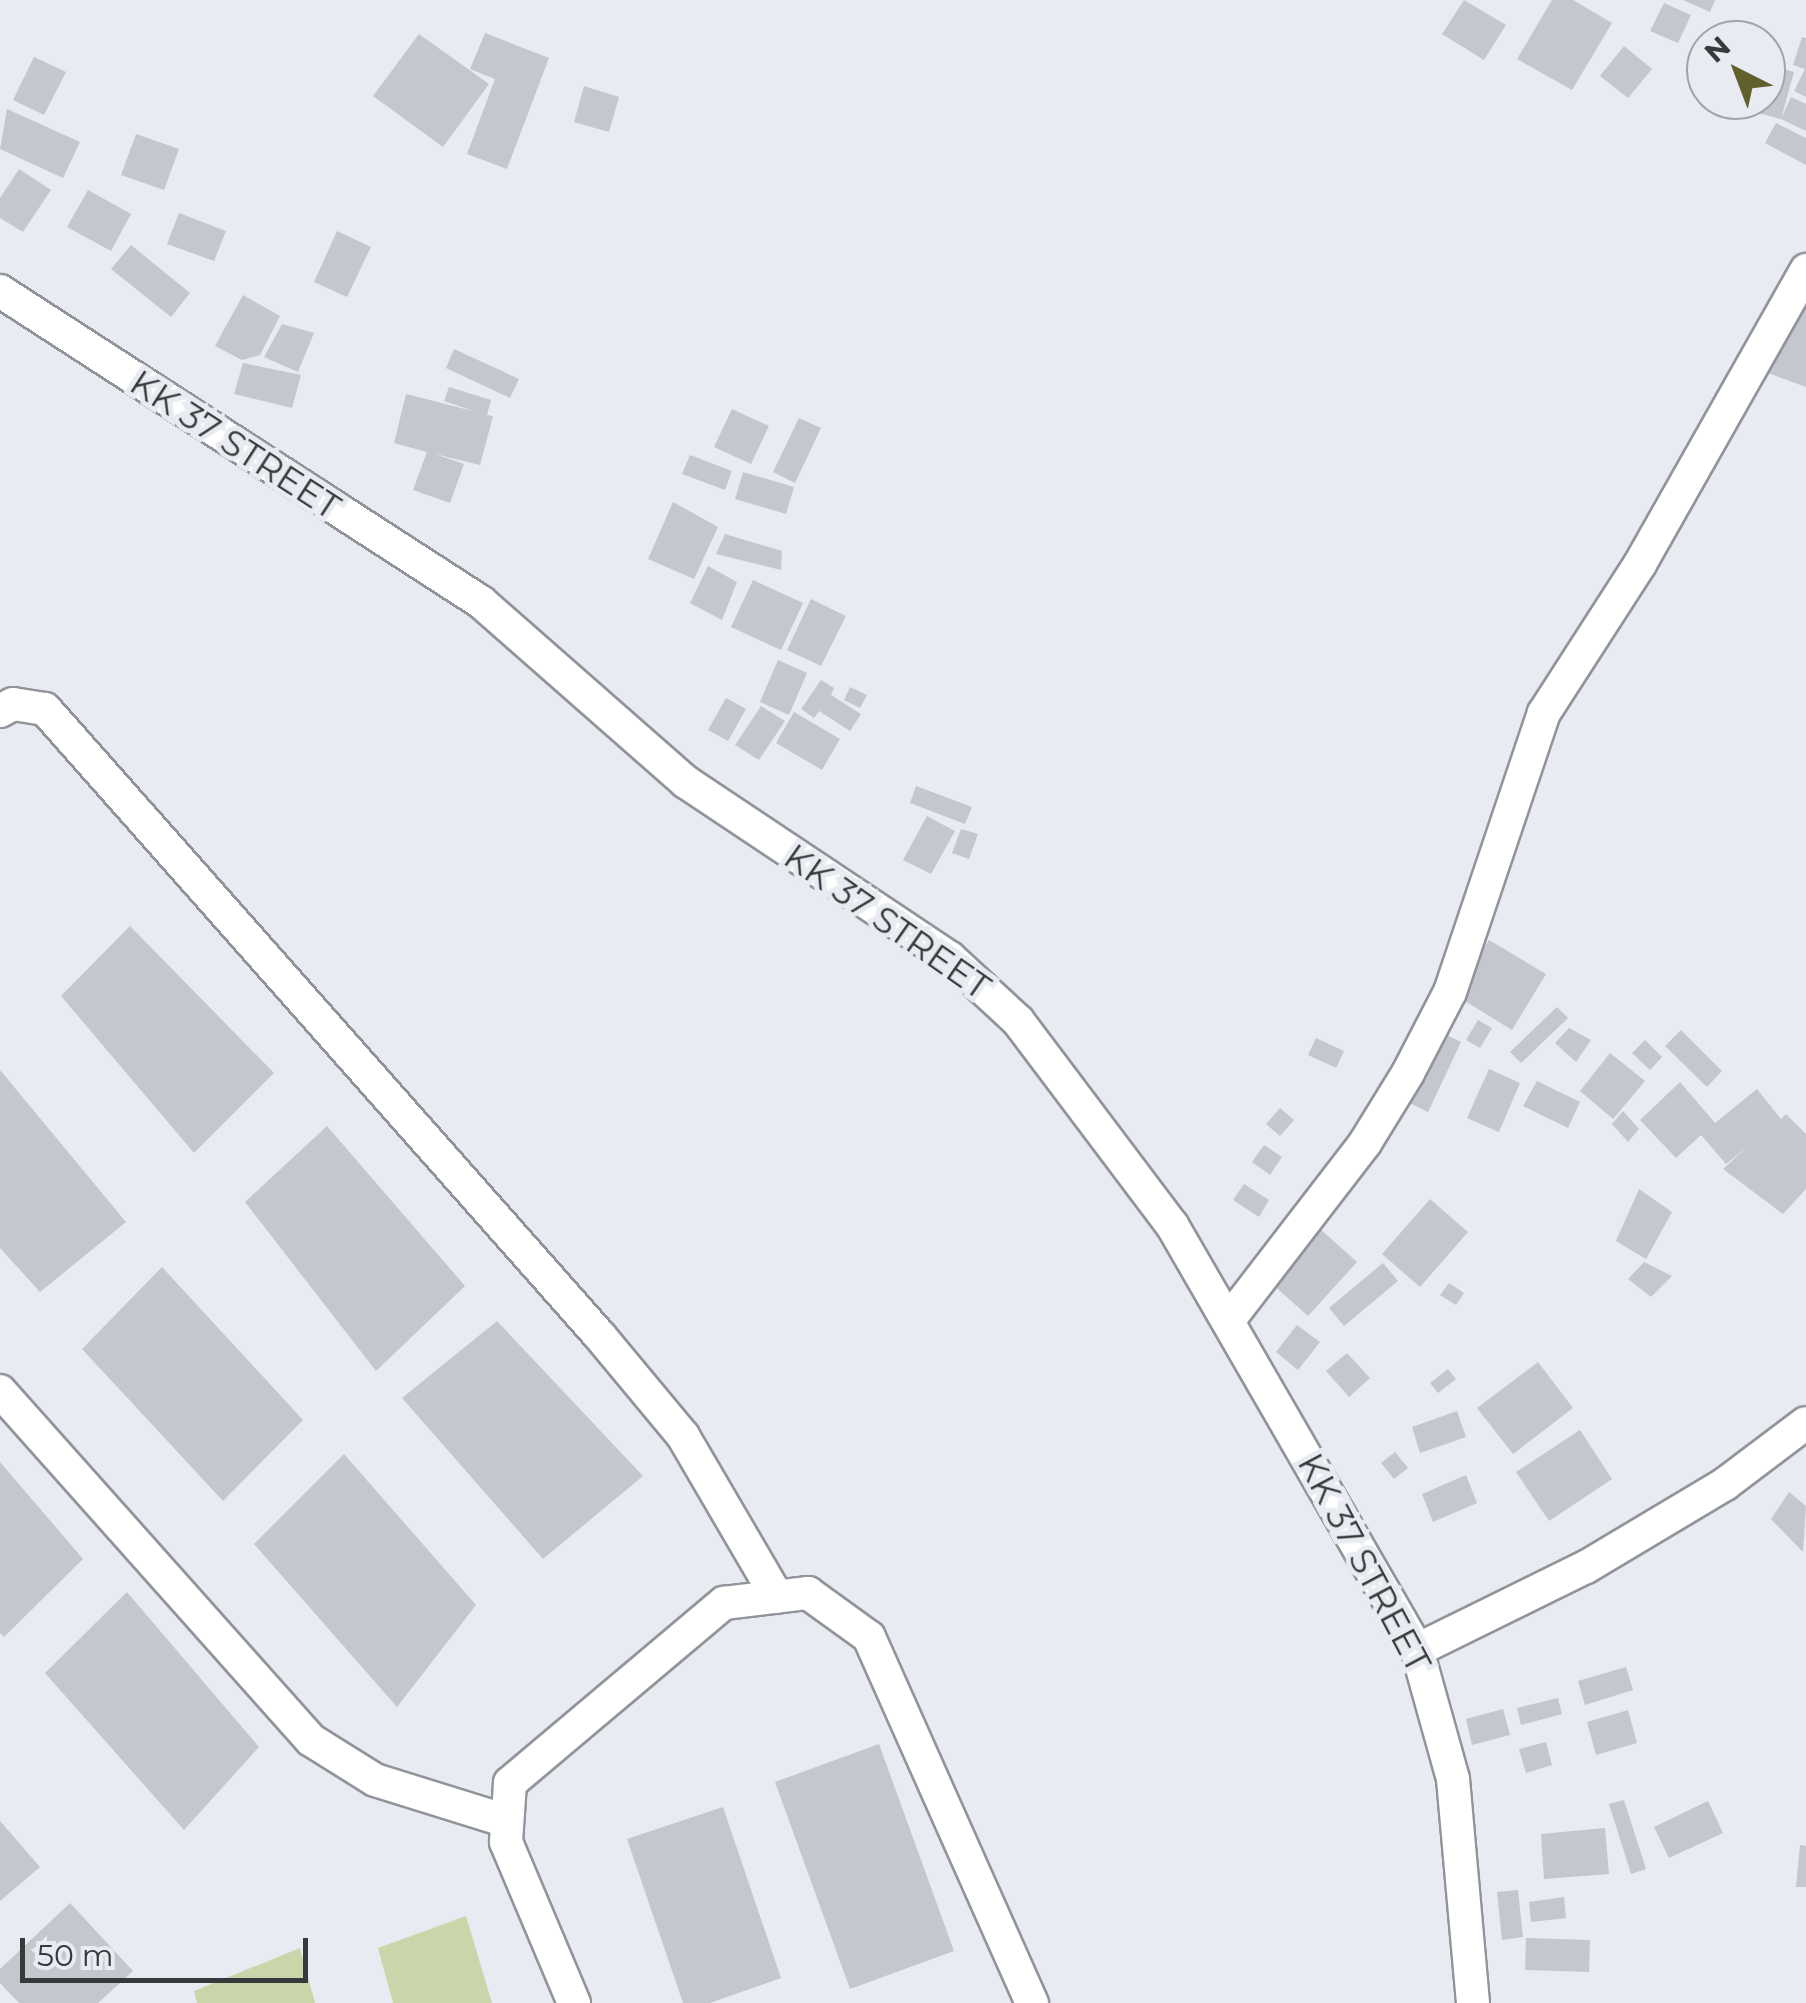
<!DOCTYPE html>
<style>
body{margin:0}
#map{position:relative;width:1806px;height:2003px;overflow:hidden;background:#e8ebf1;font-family:Montserrat,sans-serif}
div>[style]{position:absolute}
.green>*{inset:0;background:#cad6aa}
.building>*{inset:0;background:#c4c7cd}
.roads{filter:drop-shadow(2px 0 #91949a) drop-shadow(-2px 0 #91949a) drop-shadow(0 2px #91949a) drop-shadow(0 -2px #91949a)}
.minor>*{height:32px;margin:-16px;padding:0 16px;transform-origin:16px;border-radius:16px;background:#fff}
span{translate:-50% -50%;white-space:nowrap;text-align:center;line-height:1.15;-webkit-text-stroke:10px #e8ebf1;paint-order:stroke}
.street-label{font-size:35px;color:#37393b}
.north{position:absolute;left:1686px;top:20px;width:100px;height:100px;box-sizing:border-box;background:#e8ebf1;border:2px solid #a1a4a8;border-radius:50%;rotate:318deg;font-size:28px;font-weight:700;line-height:40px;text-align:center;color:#37393b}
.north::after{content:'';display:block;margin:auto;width:35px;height:45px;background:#615f2c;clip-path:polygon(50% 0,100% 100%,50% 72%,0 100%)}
.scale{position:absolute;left:20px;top:1938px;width:288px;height:45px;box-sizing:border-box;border:5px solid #37393b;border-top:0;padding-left:12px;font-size:30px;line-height:35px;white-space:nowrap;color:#37393b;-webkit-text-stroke:8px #e8ebf1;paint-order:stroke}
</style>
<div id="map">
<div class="green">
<div style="clip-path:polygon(466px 1916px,492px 2003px,393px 2003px,378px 1948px)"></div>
<div style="clip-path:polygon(300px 1948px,315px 2003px,197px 2003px,194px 1991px)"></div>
</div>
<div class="building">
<div style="clip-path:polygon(1464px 0,1506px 25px,1484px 60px,1442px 34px)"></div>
<div style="clip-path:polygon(1552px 0,1573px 0,1612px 23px,1572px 90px,1517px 59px)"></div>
<div style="clip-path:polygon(1683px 0,1715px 0,1710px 12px)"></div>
<div style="clip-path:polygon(1664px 3px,1691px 15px,1678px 43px,1650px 31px)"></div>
<div style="clip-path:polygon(485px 33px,549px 58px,507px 169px,467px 154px,495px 79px,470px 69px)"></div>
<div style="clip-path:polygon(419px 34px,489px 84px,443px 147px,373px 96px)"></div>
<div style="clip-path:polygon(1802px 37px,1806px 38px,1806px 97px,1794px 91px,1805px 69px,1793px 65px)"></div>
<div style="clip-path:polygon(1624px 46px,1652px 69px,1628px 98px,1600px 76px)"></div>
<div style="clip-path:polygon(34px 57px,66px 72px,44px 115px,13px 100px)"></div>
<div style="clip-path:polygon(1766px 64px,1794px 72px,1781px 119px,1724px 104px,1766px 100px)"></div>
<div style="clip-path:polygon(584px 86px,619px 97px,609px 132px,574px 122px)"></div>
<div style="clip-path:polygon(1791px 97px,1806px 104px,1806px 131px,1781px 119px)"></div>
<div style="clip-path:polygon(7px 109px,80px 142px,63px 178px,0 149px)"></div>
<div style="clip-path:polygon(1776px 123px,1806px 138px,1806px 165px,1765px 143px)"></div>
<div style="clip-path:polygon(136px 134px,179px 149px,164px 190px,121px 175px)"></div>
<div style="clip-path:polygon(19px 169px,51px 190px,23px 232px,0 218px,0 198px)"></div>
<div style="clip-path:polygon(88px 190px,131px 214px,111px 251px,67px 227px)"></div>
<div style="clip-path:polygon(179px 213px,226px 231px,214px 261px,167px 244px)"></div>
<div style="clip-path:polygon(337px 231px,371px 247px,347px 297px,314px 282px)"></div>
<div style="clip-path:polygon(131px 245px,190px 293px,171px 317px,111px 269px)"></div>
<div style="clip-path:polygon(1801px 283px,1806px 285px,1806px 387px,1768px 373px)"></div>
<div style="clip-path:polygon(243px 295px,280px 316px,260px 355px,242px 360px,215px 346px)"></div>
<div style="clip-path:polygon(282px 324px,314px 333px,298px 372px,264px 357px)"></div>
<div style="clip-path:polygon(454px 349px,519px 379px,510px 398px,446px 368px)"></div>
<div style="clip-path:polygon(243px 363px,301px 375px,292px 408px,234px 394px)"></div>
<div style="clip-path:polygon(449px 387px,491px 400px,487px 415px,493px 416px,480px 465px,435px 454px,464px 464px,450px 503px,413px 490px,427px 452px,394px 443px,406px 394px,477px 412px,444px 401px)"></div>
<div style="clip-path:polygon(732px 409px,769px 426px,751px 464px,714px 447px)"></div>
<div style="clip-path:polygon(799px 418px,821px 428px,795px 483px,773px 472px)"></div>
<div style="clip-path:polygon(690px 455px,732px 471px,725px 490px,682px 474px)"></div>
<div style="clip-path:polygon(743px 472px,794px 487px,786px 514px,735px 499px)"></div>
<div style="clip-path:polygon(673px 502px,718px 527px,694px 579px,648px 559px)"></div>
<div style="clip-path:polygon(725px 534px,782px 551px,781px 570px,716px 554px)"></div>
<div style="clip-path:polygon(708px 566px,737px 582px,722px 620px,690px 603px)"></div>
<div style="clip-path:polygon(753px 580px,803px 603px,781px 650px,731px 627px)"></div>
<div style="clip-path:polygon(811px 599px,846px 616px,821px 666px,787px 650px)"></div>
<div style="clip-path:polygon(778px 660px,807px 673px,789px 715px,760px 702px)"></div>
<div style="clip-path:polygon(821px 680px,834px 688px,831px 695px,861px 714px,850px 731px,819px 711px,814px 718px,801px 709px)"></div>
<div style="clip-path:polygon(850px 687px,867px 695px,860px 708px,844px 700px)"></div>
<div style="clip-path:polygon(726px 698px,746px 709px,728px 741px,708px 730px)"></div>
<div style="clip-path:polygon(761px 706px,785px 721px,759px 760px,735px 745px)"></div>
<div style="clip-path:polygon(794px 712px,840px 739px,822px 770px,776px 743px)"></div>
<div style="clip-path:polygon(916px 786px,972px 807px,965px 824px,910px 803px)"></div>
<div style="clip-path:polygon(927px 816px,955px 831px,931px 874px,903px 860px)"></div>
<div style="clip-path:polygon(961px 829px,978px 834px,969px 859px,952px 853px)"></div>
<div style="clip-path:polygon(130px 926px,274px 1073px,194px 1153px,61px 996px)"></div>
<div style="clip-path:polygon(1489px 940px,1546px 974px,1512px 1030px,1455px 995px)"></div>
<div style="clip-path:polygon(1557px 1007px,1568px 1018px,1521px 1063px,1510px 1052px)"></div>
<div style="clip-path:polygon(1478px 1020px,1492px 1028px,1480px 1048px,1466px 1040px)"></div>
<div style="clip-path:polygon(1432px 1028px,1461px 1042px,1428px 1112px,1399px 1098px)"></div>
<div style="clip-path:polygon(1569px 1028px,1591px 1040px,1576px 1062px,1555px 1043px)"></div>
<div style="clip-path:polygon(1681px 1030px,1722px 1071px,1707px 1087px,1665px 1046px)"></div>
<div style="clip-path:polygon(1316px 1038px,1344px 1051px,1336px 1068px,1308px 1055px)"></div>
<div style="clip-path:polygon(1645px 1040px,1662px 1057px,1650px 1070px,1632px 1053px)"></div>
<div style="clip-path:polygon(1610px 1053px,1645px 1081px,1613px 1119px,1580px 1091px)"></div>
<div style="clip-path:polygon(1489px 1069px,1520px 1083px,1499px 1132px,1467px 1118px)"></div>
<div style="clip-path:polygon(0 1070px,126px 1222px,40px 1292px,0 1248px)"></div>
<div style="clip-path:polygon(1537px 1081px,1580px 1102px,1568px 1128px,1523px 1106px)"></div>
<div style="clip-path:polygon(1680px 1082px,1715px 1123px,1757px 1089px,1781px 1119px,1786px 1114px,1806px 1134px,1806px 1189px,1783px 1214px,1723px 1169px,1747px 1147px,1726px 1164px,1701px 1135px,1676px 1158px,1640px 1120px)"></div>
<div style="clip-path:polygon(1280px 1108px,1294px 1120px,1280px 1136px,1266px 1124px)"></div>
<div style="clip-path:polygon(1623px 1111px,1639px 1129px,1628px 1142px,1612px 1124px)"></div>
<div style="clip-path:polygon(327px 1126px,465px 1286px,376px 1371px,245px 1202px)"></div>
<div style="clip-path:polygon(1264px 1145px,1282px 1157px,1270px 1175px,1252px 1162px)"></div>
<div style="clip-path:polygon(1244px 1184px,1269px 1200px,1259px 1217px,1233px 1200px)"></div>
<div style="clip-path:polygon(1639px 1189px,1672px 1212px,1646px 1259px,1616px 1241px)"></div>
<div style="clip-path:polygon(1430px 1199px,1468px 1232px,1420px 1287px,1382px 1254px)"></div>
<div style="clip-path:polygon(1319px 1228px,1357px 1262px,1308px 1316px,1270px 1282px)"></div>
<div style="clip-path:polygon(1644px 1262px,1672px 1276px,1651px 1297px,1628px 1279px)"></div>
<div style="clip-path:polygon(1383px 1263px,1398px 1281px,1344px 1326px,1329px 1308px)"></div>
<div style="clip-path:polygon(162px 1267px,303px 1420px,223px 1501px,82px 1349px)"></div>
<div style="clip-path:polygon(1449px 1283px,1464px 1293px,1456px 1305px,1440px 1295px)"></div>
<div style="clip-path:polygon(497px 1321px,643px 1476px,543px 1559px,402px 1398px)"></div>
<div style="clip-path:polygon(1297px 1325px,1320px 1342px,1298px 1370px,1276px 1352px)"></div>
<div style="clip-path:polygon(1347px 1353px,1370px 1378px,1349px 1397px,1326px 1371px)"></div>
<div style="clip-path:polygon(1538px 1362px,1573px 1408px,1513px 1454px,1477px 1408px)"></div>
<div style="clip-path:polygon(1448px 1369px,1456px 1379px,1438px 1393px,1430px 1383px)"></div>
<div style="clip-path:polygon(1457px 1411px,1466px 1437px,1420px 1453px,1412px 1427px)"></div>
<div style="clip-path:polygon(1580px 1430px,1612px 1479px,1549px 1521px,1516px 1472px)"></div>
<div style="clip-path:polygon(1395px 1452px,1408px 1468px,1394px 1479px,1381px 1463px)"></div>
<div style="clip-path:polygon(344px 1454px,476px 1605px,397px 1707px,254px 1544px)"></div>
<div style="clip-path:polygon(0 1462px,83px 1559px,4px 1637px,0 1633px)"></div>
<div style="clip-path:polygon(1466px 1475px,1477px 1503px,1433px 1522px,1422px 1494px)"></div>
<div style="clip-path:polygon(1789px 1492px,1806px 1506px,1803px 1552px,1771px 1519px)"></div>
<div style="clip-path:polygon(127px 1592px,259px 1747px,184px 1830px,45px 1673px)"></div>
<div style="clip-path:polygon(1626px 1667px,1633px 1690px,1585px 1705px,1578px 1681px)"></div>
<div style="clip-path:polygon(1558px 1698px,1562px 1714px,1521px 1725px,1517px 1708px)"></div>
<div style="clip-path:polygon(1503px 1709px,1510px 1735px,1472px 1745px,1466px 1719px)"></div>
<div style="clip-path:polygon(1628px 1710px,1637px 1743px,1596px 1755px,1587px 1722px)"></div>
<div style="clip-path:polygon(1546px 1742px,1552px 1765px,1526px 1773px,1519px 1749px)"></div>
<div style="clip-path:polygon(879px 1744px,954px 1951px,850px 1989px,775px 1782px)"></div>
<div style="clip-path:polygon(1624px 1800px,1646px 1869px,1631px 1874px,1609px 1804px)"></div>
<div style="clip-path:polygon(1708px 1801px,1723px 1833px,1669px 1858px,1654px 1827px)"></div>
<div style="clip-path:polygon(723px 1807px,781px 1978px,710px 2003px,683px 2003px,627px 1839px)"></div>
<div style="clip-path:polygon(0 1821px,40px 1867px,0 1901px)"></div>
<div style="clip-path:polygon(1605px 1828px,1609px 1874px,1544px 1879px,1541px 1834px)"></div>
<div style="clip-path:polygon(1800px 1845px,1806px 1846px,1806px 1887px,1796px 1887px)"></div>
<div style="clip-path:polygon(1518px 1890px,1523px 1937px,1502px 1940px,1497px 1892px)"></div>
<div style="clip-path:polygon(1564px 1897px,1566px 1918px,1531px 1922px,1529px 1902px)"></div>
<div style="clip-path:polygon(70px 1903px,133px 1971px,98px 2003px,19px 2003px,0 1983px,0 1969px)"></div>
<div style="clip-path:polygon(1526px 1938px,1590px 1940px,1589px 1972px,1525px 1970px)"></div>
</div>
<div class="roads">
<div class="minor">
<div style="left:0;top:291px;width:573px;rotate:32.89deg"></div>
<div style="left:481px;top:602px;width:273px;rotate:41.3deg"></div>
<div style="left:686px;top:782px;width:317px;rotate:33.7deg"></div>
<div style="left:950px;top:958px;width:93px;rotate:42.8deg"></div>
<div style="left:1018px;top:1021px;width:256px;rotate:53deg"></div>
<div style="left:1172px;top:1225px;width:491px;rotate:60deg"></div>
<div style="left:1417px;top:1650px;width:134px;rotate:74.4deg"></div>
<div style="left:1453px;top:1779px;width:225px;rotate:84.9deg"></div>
<div style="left:0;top:711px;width:15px;rotate:-28deg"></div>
<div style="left:13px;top:704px;width:32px;rotate:9deg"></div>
<div style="left:45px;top:709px;width:837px;rotate:48.49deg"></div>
<div style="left:600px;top:1336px;width:130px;rotate:50.3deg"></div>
<div style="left:683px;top:1436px;width:186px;rotate:59.7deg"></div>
<div style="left:1228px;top:1321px;width:225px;rotate:-52.4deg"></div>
<div style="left:1365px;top:1143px;width:82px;rotate:-58.4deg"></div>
<div style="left:1408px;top:1073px;width:91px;rotate:-62.6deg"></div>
<div style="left:1450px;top:992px;width:294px;rotate:-71.4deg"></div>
<div style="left:1544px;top:713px;width:177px;rotate:-57.2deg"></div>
<div style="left:1640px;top:564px;width:338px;rotate:-60.5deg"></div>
<div style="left:0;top:1391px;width:467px;rotate:48.3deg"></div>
<div style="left:311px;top:1740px;width:75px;rotate:32deg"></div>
<div style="left:375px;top:1780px;width:138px;rotate:17.3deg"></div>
<div style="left:1417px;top:1650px;width:188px;rotate:-26.2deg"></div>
<div style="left:1586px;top:1567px;width:162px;rotate:-30.8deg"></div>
<div style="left:1725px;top:1484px;width:101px;rotate:-37deg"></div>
<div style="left:574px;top:2003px;width:175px;rotate:-112.9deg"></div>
<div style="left:506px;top:1842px;width:59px;rotate:-86.1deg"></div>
<div style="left:510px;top:1783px;width:280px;rotate:-40.1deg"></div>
<div style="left:724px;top:1603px;width:85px;rotate:-6.8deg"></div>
<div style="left:808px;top:1593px;width:75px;rotate:35.8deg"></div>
<div style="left:869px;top:1637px;width:401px;rotate:66deg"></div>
</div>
</div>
<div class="street-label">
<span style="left:235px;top:445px;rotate:33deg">KK 37 STREET</span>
<span style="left:887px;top:922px;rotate:35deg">KK 37 STREET</span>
<span style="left:1364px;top:1563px;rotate:62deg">KK 37 STREET</span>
</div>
<div class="north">N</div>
<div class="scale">50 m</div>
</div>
